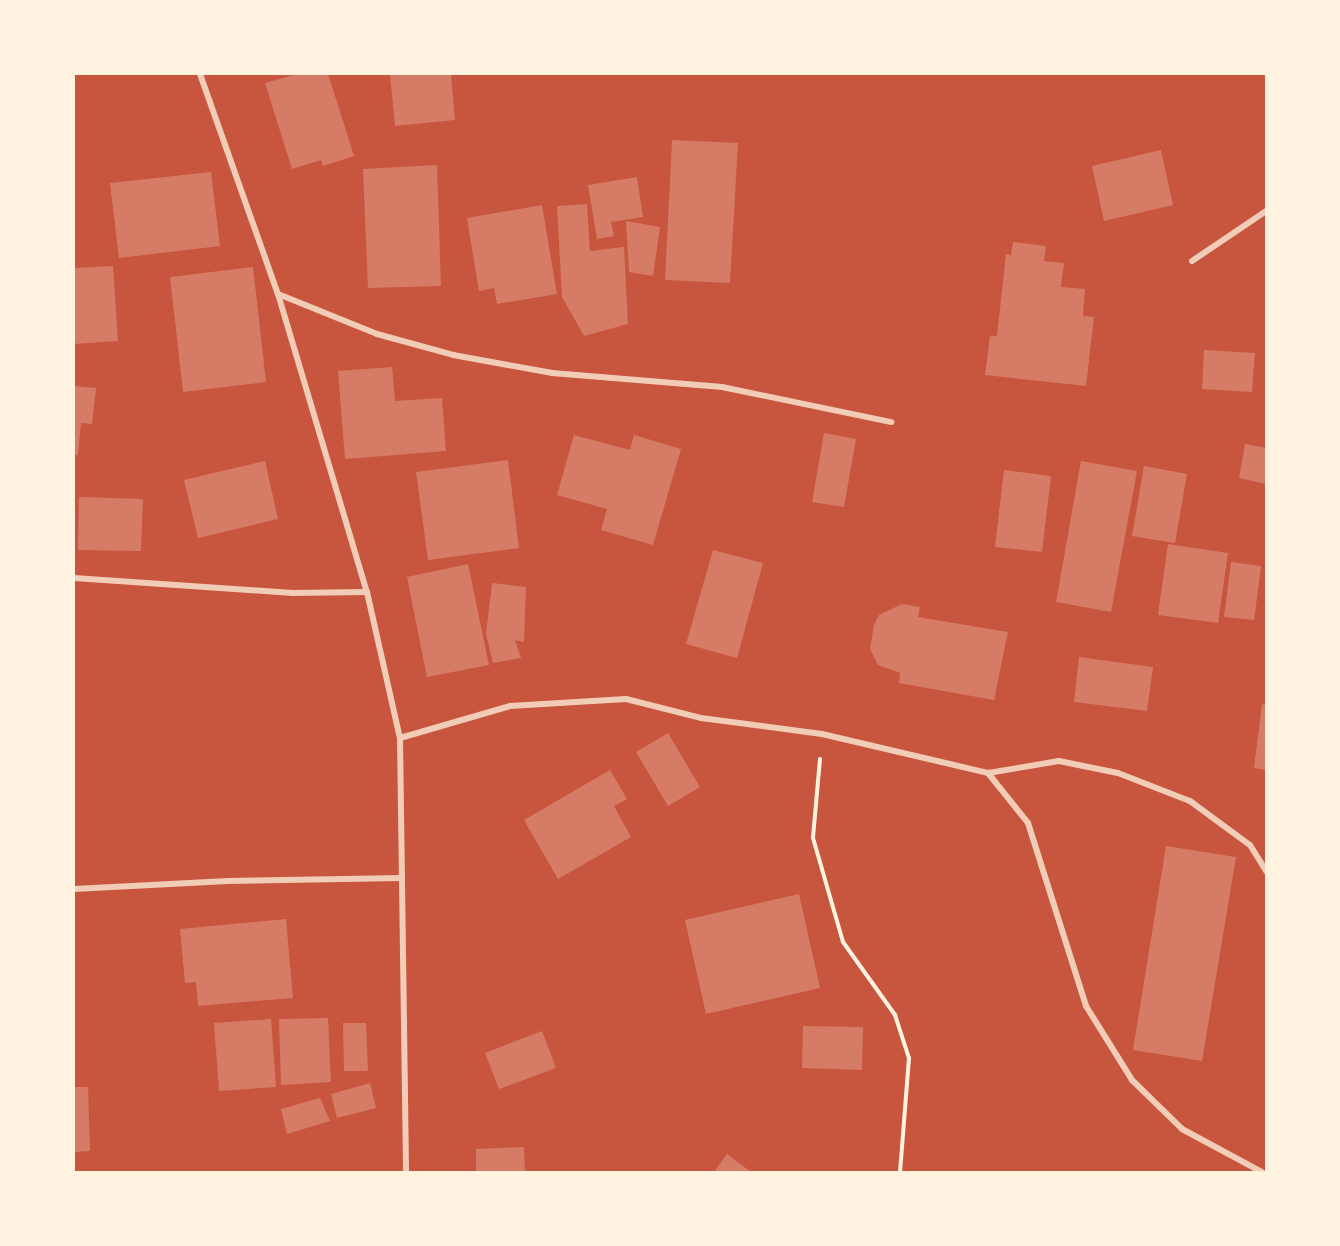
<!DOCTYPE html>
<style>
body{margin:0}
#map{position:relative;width:1340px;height:1246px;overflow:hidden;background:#c8553d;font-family:Arial,sans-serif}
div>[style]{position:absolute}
.building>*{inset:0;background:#d67c66}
.path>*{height:4px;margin:-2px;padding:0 2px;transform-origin:2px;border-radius:2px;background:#fff3e0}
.minor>*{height:6px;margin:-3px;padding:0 3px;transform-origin:3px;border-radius:3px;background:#f1ccb7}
span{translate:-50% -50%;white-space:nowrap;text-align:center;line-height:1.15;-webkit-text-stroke:5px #fff3e0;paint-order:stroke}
.frame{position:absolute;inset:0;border:75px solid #fff3e0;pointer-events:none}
</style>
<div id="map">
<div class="building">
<div style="clip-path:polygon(297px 74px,328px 74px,354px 156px,323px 166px,321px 160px,292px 169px,265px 83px)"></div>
<div style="clip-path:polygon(390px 74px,451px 74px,455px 120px,395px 126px)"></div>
<div style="clip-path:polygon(672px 140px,738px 143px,730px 283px,665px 280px)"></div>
<div style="clip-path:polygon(1161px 150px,1173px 205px,1104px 221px,1092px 166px)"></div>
<div style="clip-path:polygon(437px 165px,441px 286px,368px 288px,363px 169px)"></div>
<div style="clip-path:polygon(211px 172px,220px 246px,119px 258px,110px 183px)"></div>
<div style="clip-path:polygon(637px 177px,643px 217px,611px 222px,614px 236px,597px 239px,588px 185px)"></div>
<div style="clip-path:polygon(587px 204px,590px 251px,624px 247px,628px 324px,584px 336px,562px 297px,557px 206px)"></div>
<div style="clip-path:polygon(542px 205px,557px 294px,497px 304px,494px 288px,479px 291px,467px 218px)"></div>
<div style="clip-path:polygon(626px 221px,660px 227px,653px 276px,629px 272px)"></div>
<div style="clip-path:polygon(1013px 242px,1046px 246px,1044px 261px,1064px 263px,1061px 287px,1085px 289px,1083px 316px,1094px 317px,1086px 386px,985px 375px,990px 336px,997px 336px,1006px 254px,1011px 255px)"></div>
<div style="clip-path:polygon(113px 266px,118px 341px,74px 344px,74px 268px)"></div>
<div style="clip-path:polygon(253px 267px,266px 382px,183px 392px,170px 277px)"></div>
<div style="clip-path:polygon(1204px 350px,1255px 353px,1252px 392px,1202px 389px)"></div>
<div style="clip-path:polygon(392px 367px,395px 401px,442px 398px,446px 451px,345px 459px,338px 371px)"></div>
<div style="clip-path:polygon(74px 386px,96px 388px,92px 424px,81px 423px,78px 455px,74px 454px)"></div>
<div style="clip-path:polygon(824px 433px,856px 439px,844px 507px,812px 502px)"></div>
<div style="clip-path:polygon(574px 435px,630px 450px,634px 435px,681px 449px,653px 545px,601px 530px,607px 509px,557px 495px)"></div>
<div style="clip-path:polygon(1245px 444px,1266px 448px,1266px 484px,1239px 478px)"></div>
<div style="clip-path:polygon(508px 460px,519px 548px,428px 560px,416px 472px)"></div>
<div style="clip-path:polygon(265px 461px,278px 519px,198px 538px,184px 480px)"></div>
<div style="clip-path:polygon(1081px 461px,1137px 471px,1111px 612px,1056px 602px)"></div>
<div style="clip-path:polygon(1144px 466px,1187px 474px,1175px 543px,1132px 536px)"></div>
<div style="clip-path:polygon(1004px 470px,1051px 476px,1042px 552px,995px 547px)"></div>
<div style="clip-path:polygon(79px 497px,143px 499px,141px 551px,78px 550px)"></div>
<div style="clip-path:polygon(1168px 544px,1228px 553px,1218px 623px,1158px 615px)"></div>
<div style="clip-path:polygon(713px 550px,763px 563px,737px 658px,686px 644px)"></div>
<div style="clip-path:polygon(1231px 562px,1261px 566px,1254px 620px,1224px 617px)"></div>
<div style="clip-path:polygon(468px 564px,489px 665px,427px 677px,407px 577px)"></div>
<div style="clip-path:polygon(492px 583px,526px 587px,524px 642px,515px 640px,521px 658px,493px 663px,486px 634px)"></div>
<div style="clip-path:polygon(902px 604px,920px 607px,918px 617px,1008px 632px,994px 700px,899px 683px,900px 673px,878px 665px,870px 649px,874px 625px,879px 615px)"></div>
<div style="clip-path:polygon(1079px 657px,1153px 667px,1147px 711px,1074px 702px)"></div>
<div style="clip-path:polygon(1262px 704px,1266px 705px,1266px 770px,1254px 768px)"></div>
<div style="clip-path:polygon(668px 733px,700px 787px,668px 806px,636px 752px)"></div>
<div style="clip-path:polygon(610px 770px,627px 799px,614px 806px,631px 837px,558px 879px,524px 820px)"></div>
<div style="clip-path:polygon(1166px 846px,1236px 857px,1202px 1061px,1133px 1050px)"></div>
<div style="clip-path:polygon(799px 894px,820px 988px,706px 1014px,685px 920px)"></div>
<div style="clip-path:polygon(286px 919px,293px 998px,198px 1006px,196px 982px,185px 983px,180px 929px)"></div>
<div style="clip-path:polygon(328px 1018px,331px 1082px,281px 1085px,279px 1019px)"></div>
<div style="clip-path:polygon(271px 1019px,276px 1087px,219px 1091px,214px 1023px)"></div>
<div style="clip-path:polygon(343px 1023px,366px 1023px,368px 1071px,344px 1071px)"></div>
<div style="clip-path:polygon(803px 1026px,863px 1027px,862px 1070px,802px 1068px)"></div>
<div style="clip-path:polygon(542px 1031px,556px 1068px,499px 1089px,485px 1053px)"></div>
<div style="clip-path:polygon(370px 1083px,376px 1108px,337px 1118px,331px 1094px)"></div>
<div style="clip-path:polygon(74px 1087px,88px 1087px,90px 1151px,74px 1152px)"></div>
<div style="clip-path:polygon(320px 1098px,330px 1121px,287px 1134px,281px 1109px)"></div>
<div style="clip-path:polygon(524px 1147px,525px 1172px,476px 1172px,476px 1149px)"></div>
<div style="clip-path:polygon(727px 1154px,751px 1172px,714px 1172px)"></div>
</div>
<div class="path">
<div style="left:820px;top:759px;width:79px;rotate:95.1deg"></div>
<div style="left:813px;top:838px;width:108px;rotate:73.9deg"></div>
<div style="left:843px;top:942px;width:90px;rotate:54.5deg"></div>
<div style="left:895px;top:1015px;width:45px;rotate:72deg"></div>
<div style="left:909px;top:1058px;width:114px;rotate:94.5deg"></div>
</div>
<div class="minor">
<div style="left:200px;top:74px;width:233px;rotate:70.5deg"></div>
<div style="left:278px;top:294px;width:311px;rotate:73.4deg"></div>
<div style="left:367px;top:592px;width:150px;rotate:77.3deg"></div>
<div style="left:400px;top:738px;width:434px;rotate:89.2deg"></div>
<div style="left:1192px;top:261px;width:89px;rotate:-34deg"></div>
<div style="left:278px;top:294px;width:107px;rotate:22deg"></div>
<div style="left:377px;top:334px;width:79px;rotate:15.4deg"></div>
<div style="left:453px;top:355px;width:101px;rotate:10.3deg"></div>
<div style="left:552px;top:373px;width:171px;rotate:4.7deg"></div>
<div style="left:722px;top:387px;width:173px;rotate:11.7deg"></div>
<div style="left:74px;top:578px;width:219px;rotate:3.9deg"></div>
<div style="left:292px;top:593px;width:75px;rotate:-0.8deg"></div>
<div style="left:400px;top:738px;width:115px;rotate:-16.2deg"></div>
<div style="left:510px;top:706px;width:116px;rotate:-3.5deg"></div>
<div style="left:626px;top:699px;width:77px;rotate:14.2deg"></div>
<div style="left:701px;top:718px;width:122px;rotate:7.5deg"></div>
<div style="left:822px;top:734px;width:171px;rotate:13.2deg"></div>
<div style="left:988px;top:773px;width:72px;rotate:-9.6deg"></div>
<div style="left:1059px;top:761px;width:60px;rotate:11.5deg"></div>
<div style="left:1118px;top:773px;width:77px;rotate:21.3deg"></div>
<div style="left:1190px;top:801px;width:74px;rotate:36.3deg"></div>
<div style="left:1250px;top:845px;width:31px;rotate:58deg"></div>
<div style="left:988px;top:773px;width:64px;rotate:51.3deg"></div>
<div style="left:1028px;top:823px;width:192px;rotate:72.4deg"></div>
<div style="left:1086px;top:1006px;width:87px;rotate:58.1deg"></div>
<div style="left:1132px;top:1080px;width:70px;rotate:44.4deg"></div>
<div style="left:1182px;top:1129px;width:91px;rotate:28.3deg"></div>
<div style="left:74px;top:889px;width:154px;rotate:-3deg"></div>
<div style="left:228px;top:881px;width:174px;rotate:-1deg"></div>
</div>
<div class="frame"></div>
</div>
